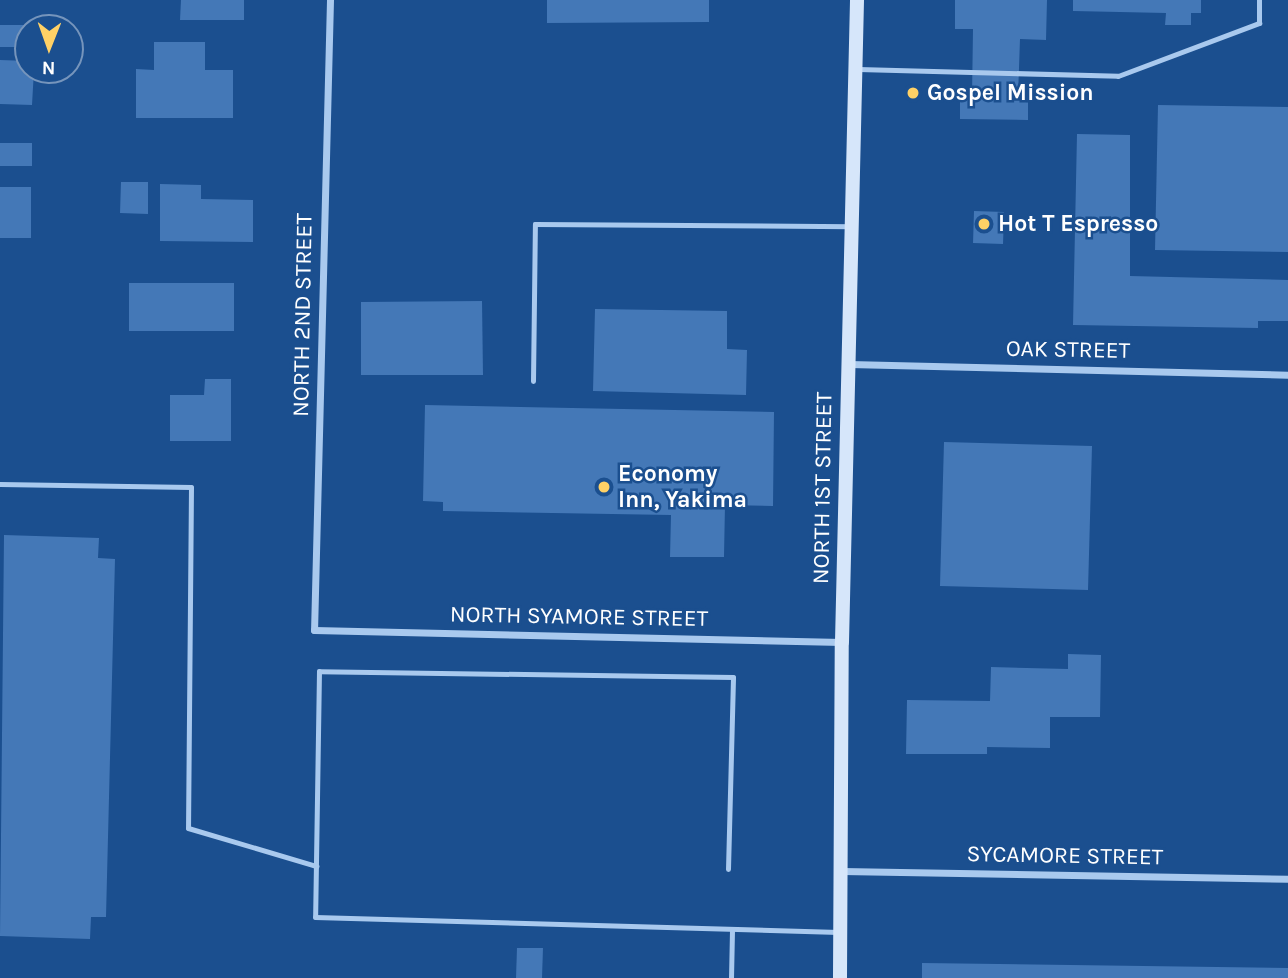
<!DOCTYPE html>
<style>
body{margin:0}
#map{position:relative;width:1288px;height:978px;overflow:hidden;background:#1b4f8f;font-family:Karla,sans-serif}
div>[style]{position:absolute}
.building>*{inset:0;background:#4478b7}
.lane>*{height:5px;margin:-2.5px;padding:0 2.5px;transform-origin:2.5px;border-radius:2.5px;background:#a9c9ee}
.street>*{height:7px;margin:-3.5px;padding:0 3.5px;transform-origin:3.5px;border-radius:3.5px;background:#a9c9ee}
.secondary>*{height:14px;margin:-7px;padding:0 7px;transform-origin:7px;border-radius:7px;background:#d6e6fa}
.dots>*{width:19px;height:19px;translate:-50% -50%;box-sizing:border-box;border:4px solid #1b4f8f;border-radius:50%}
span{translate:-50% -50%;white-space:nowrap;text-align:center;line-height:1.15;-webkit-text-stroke:5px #1b4f8f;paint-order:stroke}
.poi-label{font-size:23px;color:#fff;font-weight:700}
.left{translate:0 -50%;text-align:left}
.street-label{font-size:23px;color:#fff}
.north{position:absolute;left:14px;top:14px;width:70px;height:70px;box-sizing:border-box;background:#1b4f8f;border:2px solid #7695bc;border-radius:50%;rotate:181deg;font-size:19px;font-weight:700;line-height:28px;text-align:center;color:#fff}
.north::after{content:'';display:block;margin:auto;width:24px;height:32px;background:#ffd166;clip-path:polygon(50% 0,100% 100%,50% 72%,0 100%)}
</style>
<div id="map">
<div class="building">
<div style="clip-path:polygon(181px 0,244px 0,244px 20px,180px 20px)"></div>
<div style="clip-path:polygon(547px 0,709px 0,709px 22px,547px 23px)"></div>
<div style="clip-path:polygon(955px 0,1047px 0,1046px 40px,1020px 39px,1018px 97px,1028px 97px,1028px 120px,960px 119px,960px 95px,972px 96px,973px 29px,955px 29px)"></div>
<div style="clip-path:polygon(1073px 0,1201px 0,1201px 13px,1191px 13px,1191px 25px,1165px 25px,1166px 13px,1073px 11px)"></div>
<div style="clip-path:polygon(0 25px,32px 25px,28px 47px,0 47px)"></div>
<div style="clip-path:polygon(154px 42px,205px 42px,205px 70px,233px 70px,233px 118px,136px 118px,136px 69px,154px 70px)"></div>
<div style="clip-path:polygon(0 60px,28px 61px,28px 70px,34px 70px,32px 105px,0 104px)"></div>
<div style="clip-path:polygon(1158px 105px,1288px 107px,1288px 252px,1155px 250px)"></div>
<div style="clip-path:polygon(1077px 134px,1130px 135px,1130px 276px,1288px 280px,1288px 321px,1258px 321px,1258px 328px,1073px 325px)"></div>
<div style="clip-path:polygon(0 143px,32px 143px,32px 166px,0 166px)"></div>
<div style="clip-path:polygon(121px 182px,148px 182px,148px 214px,120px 213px)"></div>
<div style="clip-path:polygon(160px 184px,201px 185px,201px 199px,253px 200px,253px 242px,160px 241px)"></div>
<div style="clip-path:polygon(0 187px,31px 187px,31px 238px,0 238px)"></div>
<div style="clip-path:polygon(974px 211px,1004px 212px,1003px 244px,973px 243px)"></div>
<div style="clip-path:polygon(129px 283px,234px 283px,234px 331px,129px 331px)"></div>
<div style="clip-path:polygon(482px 301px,483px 375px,361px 375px,361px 302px)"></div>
<div style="clip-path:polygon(595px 309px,727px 311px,727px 349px,747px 350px,746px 395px,593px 391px)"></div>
<div style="clip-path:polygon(205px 379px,231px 379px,231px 441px,170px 441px,170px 395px,204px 395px)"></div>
<div style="clip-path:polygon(425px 405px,774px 412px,773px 506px,725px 505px,724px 557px,670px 557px,671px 515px,443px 511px,443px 502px,423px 501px)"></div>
<div style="clip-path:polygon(944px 442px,1092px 446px,1088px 590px,940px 586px)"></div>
<div style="clip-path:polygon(4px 535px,99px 538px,98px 558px,115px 559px,106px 917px,91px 917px,90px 939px,0 936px)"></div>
<div style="clip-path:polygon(1068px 654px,1101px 655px,1100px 717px,1050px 717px,1050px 748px,987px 747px,987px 754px,906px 754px,907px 700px,990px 701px,991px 667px,1068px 669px)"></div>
<div style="clip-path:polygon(517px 948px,543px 948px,542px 978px,516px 978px)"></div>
<div style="clip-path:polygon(922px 963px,1288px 968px,1288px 978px,922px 978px)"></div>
</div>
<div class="lane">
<div style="left:858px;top:69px;width:260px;rotate:1.5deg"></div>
<div style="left:1118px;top:76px;width:151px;rotate:-20.6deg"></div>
<div style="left:1259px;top:23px;width:23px;rotate:-90deg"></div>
<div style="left:533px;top:381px;width:157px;rotate:-89.3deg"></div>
<div style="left:535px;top:224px;width:316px;rotate:0.4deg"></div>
<div style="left:0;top:484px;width:191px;rotate:0.9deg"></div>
<div style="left:191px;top:487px;width:341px;rotate:90.5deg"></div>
<div style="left:188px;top:828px;width:134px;rotate:16.5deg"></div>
<div style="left:728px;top:869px;width:192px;rotate:-88.5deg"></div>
<div style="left:733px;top:677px;width:414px;rotate:-179.2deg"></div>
<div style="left:319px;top:671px;width:246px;rotate:90.9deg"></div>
<div style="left:315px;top:917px;width:524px;rotate:1.64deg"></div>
<div style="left:731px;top:978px;width:49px;rotate:-88.8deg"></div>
</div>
<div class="street">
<div style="left:330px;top:0;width:630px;rotate:91.45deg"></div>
<div style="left:314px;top:630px;width:528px;rotate:1.3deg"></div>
<div style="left:849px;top:364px;width:439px;rotate:1.4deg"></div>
<div style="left:842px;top:871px;width:446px;rotate:1deg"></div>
</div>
<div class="secondary">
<div style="left:840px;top:978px;width:336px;rotate:-89.7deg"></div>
<div style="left:842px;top:642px;width:642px;rotate:-88.66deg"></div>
</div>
<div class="dots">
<div style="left:913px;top:93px;background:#ffd166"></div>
<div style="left:984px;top:224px;background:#ffd166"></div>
<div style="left:604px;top:487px;background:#ffd166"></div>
</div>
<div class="poi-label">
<span class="left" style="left:927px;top:93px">Gospel Mission</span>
<span class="left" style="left:998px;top:224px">Hot T Espresso</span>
<span class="left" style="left:618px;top:487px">Economy<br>Inn, Yakima</span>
</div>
<div class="street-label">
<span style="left:303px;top:315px;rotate:-89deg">NORTH 2ND STREET</span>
<span style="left:1068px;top:350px;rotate:1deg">OAK STREET</span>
<span style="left:823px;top:488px;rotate:-89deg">NORTH 1ST STREET</span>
<span style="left:579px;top:617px;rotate:1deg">NORTH SYAMORE STREET</span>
<span style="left:1065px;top:856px;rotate:1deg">SYCAMORE STREET</span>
</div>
<div class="north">N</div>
</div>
